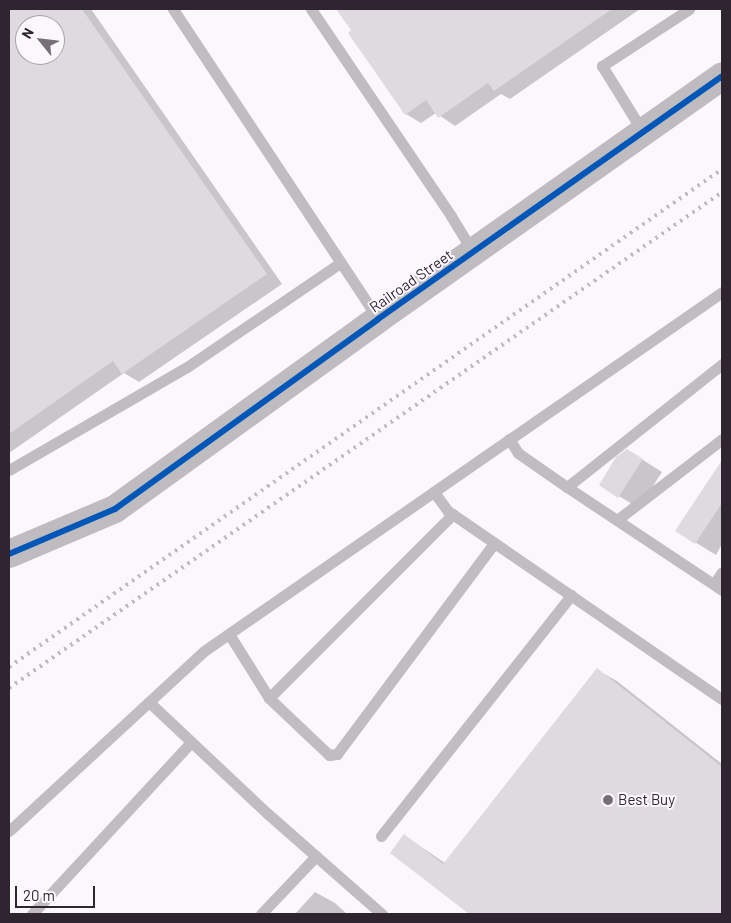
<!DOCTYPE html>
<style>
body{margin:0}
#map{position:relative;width:731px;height:923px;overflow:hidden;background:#fbf8fc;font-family:Barlow,sans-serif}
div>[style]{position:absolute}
.shadow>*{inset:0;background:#0003}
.building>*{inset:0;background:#dfd9e0}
.lane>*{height:11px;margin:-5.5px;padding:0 5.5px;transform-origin:5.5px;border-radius:5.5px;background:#c0bcc0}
.secondary>*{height:28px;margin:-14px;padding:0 14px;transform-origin:14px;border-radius:14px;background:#bfbcc0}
.rail>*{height:4px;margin-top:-2px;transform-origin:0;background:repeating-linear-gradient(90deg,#bfbcc0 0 2.5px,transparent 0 7.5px)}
.cycleway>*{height:6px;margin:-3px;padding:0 3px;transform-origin:3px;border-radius:3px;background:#0057b8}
.dots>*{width:14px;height:14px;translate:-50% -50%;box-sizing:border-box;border:2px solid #fcf7fd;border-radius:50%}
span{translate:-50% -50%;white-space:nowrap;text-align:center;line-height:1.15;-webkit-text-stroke:4px #fcf7fd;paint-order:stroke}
.street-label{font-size:15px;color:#2e2531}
.poi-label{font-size:15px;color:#2e2531}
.left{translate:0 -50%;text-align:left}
.frame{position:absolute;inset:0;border:10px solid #2e2531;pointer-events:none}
.north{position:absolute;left:15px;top:15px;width:50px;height:50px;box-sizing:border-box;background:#fcf7fd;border:1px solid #aaa3ab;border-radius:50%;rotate:299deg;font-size:14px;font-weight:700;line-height:20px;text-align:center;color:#2e2531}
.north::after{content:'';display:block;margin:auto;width:18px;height:22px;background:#766f78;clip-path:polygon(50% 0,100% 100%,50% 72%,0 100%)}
.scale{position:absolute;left:15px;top:886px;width:80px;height:22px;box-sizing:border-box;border:2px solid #2e2531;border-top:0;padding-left:6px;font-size:15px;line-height:18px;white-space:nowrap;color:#2e2531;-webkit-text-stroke:4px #fcf7fd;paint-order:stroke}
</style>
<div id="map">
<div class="shadow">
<div style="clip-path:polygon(evenodd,9px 9px,91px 9px,282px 284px,139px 382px,124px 373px,9px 453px,9px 9px,25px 25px,55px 25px,55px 55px,25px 55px,25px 25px)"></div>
<div style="clip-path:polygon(338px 9px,640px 9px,510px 99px,501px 94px,455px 126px,436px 113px,421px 123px,406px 114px)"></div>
<div style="clip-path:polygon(627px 450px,662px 472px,639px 508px,600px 485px)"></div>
<div style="clip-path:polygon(714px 474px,722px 479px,722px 544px,716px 555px,677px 531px)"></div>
<div style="clip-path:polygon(597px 670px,617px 681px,722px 764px,722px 914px,471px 914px,392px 852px,405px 836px,445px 863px)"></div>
<div style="clip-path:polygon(315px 892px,335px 903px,347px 914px,295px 914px)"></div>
</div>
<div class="building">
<div style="clip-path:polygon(evenodd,9px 9px,82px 9px,267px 274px,122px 374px,113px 361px,9px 434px,9px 9px,25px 25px,55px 25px,55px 55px,25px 55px,25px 25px)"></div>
<div style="clip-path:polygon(336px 9px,612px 9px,494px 91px,488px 83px,438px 118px,426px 100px,405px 115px,348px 33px,351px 30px)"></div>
<div style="clip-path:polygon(627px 449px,643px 459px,618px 498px,599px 485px,616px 457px)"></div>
<div style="clip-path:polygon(722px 460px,722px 503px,695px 544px,675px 531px)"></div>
<div style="clip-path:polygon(597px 668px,722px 767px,722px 914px,469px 914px,390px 853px,404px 834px,443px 864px)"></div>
</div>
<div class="lane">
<div style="left:173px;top:9px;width:372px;rotate:56.5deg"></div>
<div style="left:311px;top:9px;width:250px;rotate:55.9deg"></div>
<div style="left:451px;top:216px;width:42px;rotate:58.6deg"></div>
<div style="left:643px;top:132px;width:78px;rotate:-121.8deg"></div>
<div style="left:602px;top:66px;width:104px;rotate:-33.2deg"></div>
<div style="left:509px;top:439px;width:17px;rotate:57deg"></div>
<div style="left:518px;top:453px;width:60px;rotate:34.8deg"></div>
<div style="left:567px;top:487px;width:186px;rotate:33.6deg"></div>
<div style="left:9px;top:470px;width:206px;rotate:-30.1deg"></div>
<div style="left:187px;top:367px;width:185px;rotate:-34.2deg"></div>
<div style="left:567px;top:487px;width:198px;rotate:-38.4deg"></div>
<div style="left:434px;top:492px;width:24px;rotate:54deg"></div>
<div style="left:448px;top:511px;width:332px;rotate:34.5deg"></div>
<div style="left:617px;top:520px;width:133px;rotate:-37.6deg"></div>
<div style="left:714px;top:584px;width:14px;rotate:-56deg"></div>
<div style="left:229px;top:634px;width:75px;rotate:58deg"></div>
<div style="left:269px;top:698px;width:260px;rotate:-45deg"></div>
<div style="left:269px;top:698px;width:83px;rotate:43.5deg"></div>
<div style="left:329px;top:755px;width:8px;rotate:-7deg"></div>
<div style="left:337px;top:754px;width:263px;rotate:-53.3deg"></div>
<div style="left:149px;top:702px;width:163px;rotate:43.3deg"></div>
<div style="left:268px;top:814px;width:152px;rotate:41.3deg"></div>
<div style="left:9px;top:831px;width:265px;rotate:-42.7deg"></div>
<div style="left:204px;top:651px;width:630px;rotate:-34.72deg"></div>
<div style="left:381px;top:836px;width:307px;rotate:-51.7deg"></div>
<div style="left:32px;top:914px;width:234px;rotate:-47.2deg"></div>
<div style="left:261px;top:914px;width:80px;rotate:-46.5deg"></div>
</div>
<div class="secondary">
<div style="left:9px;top:554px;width:115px;rotate:-23deg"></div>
<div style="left:115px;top:509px;width:324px;rotate:-35.8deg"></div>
<div style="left:378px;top:319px;width:421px;rotate:-35.2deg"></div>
</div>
<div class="rail">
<div style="left:9px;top:667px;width:870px;rotate:-34.93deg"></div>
<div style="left:9px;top:688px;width:869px;rotate:-34.82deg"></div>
</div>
<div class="cycleway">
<div style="left:9px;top:554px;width:115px;rotate:-23deg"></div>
<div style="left:115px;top:509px;width:324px;rotate:-35.8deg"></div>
<div style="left:378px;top:319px;width:421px;rotate:-35.2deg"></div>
</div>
<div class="dots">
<div style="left:608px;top:800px;background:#766f78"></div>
</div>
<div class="street-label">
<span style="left:411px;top:281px;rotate:-35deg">Railroad Street</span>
</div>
<div class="poi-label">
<span class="left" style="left:618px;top:800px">Best Buy</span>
</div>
<div class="frame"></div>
<div class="north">N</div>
<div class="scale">20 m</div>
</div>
